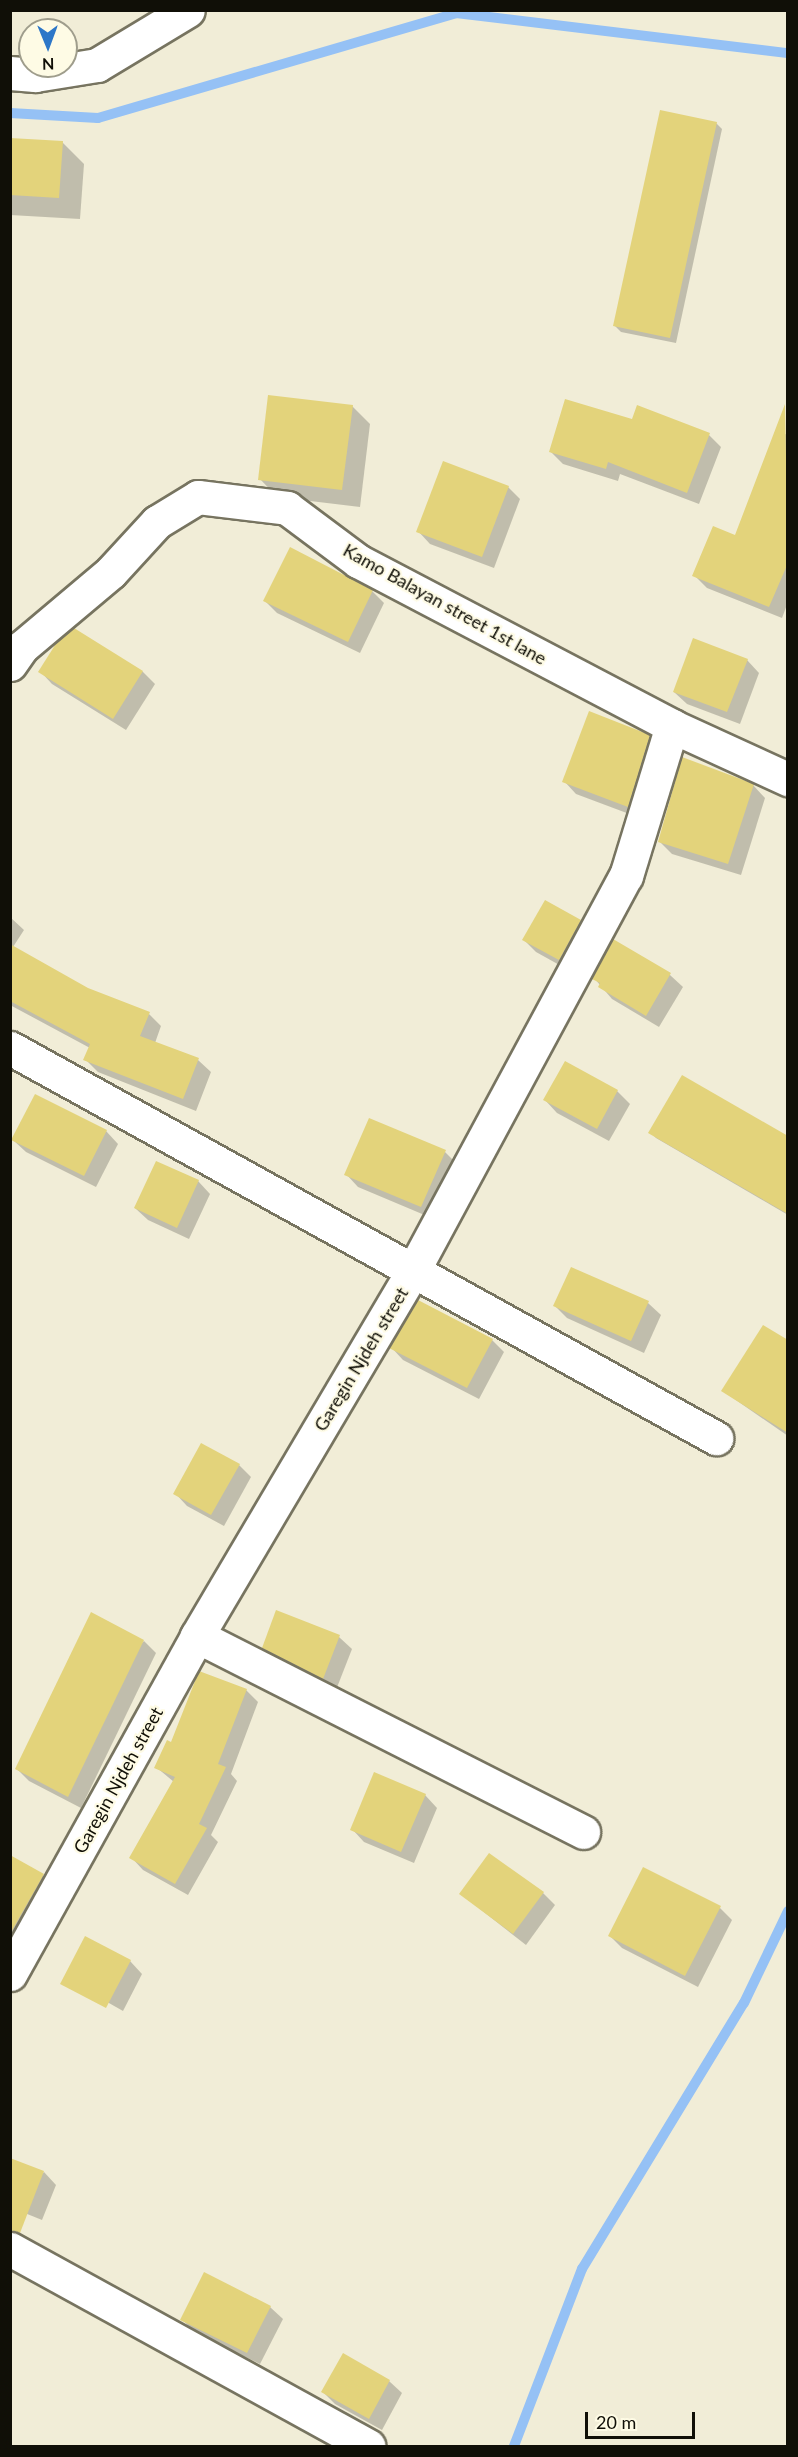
<!DOCTYPE html>
<style>
body{margin:0}
#map{position:relative;width:798px;height:2457px;overflow:hidden;background:#f1edd7;font-family:Lato,sans-serif}
div>[style]{position:absolute}
.shadow>*{inset:0;background:#0003}
.stream>*{height:10px;margin:-5px;padding:0 5px;transform-origin:5px;border-radius:5px;background:#95c1f5}
.building>*{inset:0;background:#e3d37b}
.roads{filter:drop-shadow(2px 0 #777460) drop-shadow(-2px 0 #777460) drop-shadow(0 2px #777460) drop-shadow(0 -2px #777460)}
.minor>*{height:33px;margin:-16.5px;padding:0 16.5px;transform-origin:16.5px;border-radius:16.5px;background:#fff}
span{translate:-50% -50%;white-space:nowrap;text-align:center;line-height:1.15;-webkit-text-stroke:4.5px #fefbe5;paint-order:stroke}
.street-label{font-size:18px;color:#100f07}
.frame{position:absolute;inset:0;border:12px solid #100f07;pointer-events:none}
.north{position:absolute;left:18px;top:18px;width:60px;height:60px;box-sizing:border-box;background:#fefbe5;border:2px solid #9f9d8c;border-radius:50%;rotate:179deg;font-size:16px;font-weight:700;line-height:24px;text-align:center;color:#100f07}
.north::after{content:'';display:block;margin:auto;width:21px;height:27px;background:#2d77c8;clip-path:polygon(50% 0,100% 100%,50% 72%,0 100%)}
.scale{position:absolute;left:585px;top:2412px;width:110px;height:27px;box-sizing:border-box;border:3px solid #100f07;border-top:0;padding-left:8px;font-size:18px;line-height:21px;white-space:nowrap;color:#100f07;-webkit-text-stroke:4px #fefbe5;paint-order:stroke}
</style>
<div id="map">
<div class="shadow">
<div style="clip-path:polygon(716px 123px,722px 129px,676px 343px,621px 332px,615px 326px)"></div>
<div style="clip-path:polygon(10px 139px,62px 142px,84px 164px,80px 219px,10px 215px)"></div>
<div style="clip-path:polygon(352px 406px,370px 424px,360px 507px,277px 497px,260px 479px)"></div>
<div style="clip-path:polygon(633px 421px,709px 435px,721px 447px,699px 504px,620px 474px,618px 481px,563px 464px,551px 452px)"></div>
<div style="clip-path:polygon(776px 431px,788px 435px,788px 602px,782px 618px,707px 588px,694px 575px,736px 537px)"></div>
<div style="clip-path:polygon(508px 487px,520px 499px,494px 568px,430px 544px,418px 531px)"></div>
<div style="clip-path:polygon(372px 591px,384px 603px,360px 653px,277px 613px,265px 601px)"></div>
<div style="clip-path:polygon(74px 630px,143px 672px,155px 684px,126px 730px,52px 684px,40px 671px)"></div>
<div style="clip-path:polygon(747px 660px,759px 673px,740px 724px,687px 704px,674px 692px)"></div>
<div style="clip-path:polygon(649px 737px,661px 749px,640px 818px,576px 794px,564px 781px)"></div>
<div style="clip-path:polygon(753px 785px,765px 798px,741px 875px,672px 854px,660px 842px)"></div>
<div style="clip-path:polygon(10px 917px,24px 930px,13px 947px,87px 989px,149px 1014px,161px 1026px,155px 1043px,198px 1060px,211px 1072px,196px 1111px,98px 1072px,85px 1059px,90px 1048px,10px 1005px)"></div>
<div style="clip-path:polygon(580px 922px,592px 934px,572px 972px,536px 952px,524px 940px)"></div>
<div style="clip-path:polygon(614px 941px,670px 975px,683px 987px,659px 1027px,612px 999px,594px 978px)"></div>
<div style="clip-path:polygon(566px 1063px,617px 1091px,630px 1104px,609px 1141px,557px 1113px,545px 1100px)"></div>
<div style="clip-path:polygon(106px 1131px,118px 1144px,96px 1187px,26px 1152px,13px 1140px)"></div>
<div style="clip-path:polygon(650px 1132px,788px 1138px,788px 1215px,656px 1138px)"></div>
<div style="clip-path:polygon(445px 1152px,457px 1164px,434px 1219px,358px 1187px,346px 1174px)"></div>
<div style="clip-path:polygon(198px 1181px,210px 1194px,189px 1239px,148px 1220px,135px 1208px)"></div>
<div style="clip-path:polygon(648px 1303px,661px 1315px,644px 1353px,567px 1318px,555px 1306px)"></div>
<div style="clip-path:polygon(492px 1340px,504px 1352px,479px 1399px,403px 1360px,391px 1347px)"></div>
<div style="clip-path:polygon(788px 1342px,788px 1436px,723px 1391px)"></div>
<div style="clip-path:polygon(239px 1465px,251px 1477px,224px 1526px,187px 1506px,175px 1493px)"></div>
<div style="clip-path:polygon(277px 1612px,339px 1637px,352px 1649px,336px 1690px,276px 1660px,263px 1647px)"></div>
<div style="clip-path:polygon(144px 1641px,156px 1653px,81px 1808px,29px 1781px,17px 1769px)"></div>
<div style="clip-path:polygon(246px 1690px,258px 1702px,231px 1774px,237px 1781px,211px 1835px,218px 1842px,188px 1895px,143px 1870px,131px 1857px,174px 1782px,156px 1767px,172px 1744px)"></div>
<div style="clip-path:polygon(425px 1795px,437px 1808px,414px 1863px,364px 1842px,352px 1829px)"></div>
<div style="clip-path:polygon(10px 1857px,43px 1876px,55px 1888px,10px 1947px)"></div>
<div style="clip-path:polygon(543px 1893px,555px 1905px,526px 1945px,461px 1894px)"></div>
<div style="clip-path:polygon(720px 1908px,732px 1920px,698px 1987px,622px 1948px,610px 1936px)"></div>
<div style="clip-path:polygon(130px 1961px,142px 1974px,123px 2011px,79px 1986px)"></div>
<div style="clip-path:polygon(44px 2172px,56px 2185px,42px 2220px,10px 2207px)"></div>
<div style="clip-path:polygon(270px 2307px,283px 2319px,260px 2364px,194px 2332px,182px 2319px)"></div>
<div style="clip-path:polygon(389px 2381px,402px 2393px,382px 2430px,335px 2404px,323px 2392px)"></div>
</div>
<div class="stream">
<div style="left:10px;top:113px;width:88px;rotate:3.3deg"></div>
<div style="left:98px;top:118px;width:373px;rotate:-16.3deg"></div>
<div style="left:456px;top:13px;width:334px;rotate:6.9deg"></div>
<div style="left:514px;top:2446px;width:190px;rotate:-69deg"></div>
<div style="left:582px;top:2269px;width:311px;rotate:-58.7deg"></div>
<div style="left:744px;top:2003px;width:102px;rotate:-64.4deg"></div>
</div>
<div class="building">
<div style="clip-path:polygon(660px 110px,717px 122px,670px 338px,613px 326px)"></div>
<div style="clip-path:polygon(10px 138px,63px 141px,59px 198px,10px 195px)"></div>
<div style="clip-path:polygon(268px 395px,353px 405px,342px 490px,258px 480px)"></div>
<div style="clip-path:polygon(565px 399px,632px 419px,637px 405px,710px 433px,687px 493px,608px 462px,606px 469px,549px 452px)"></div>
<div style="clip-path:polygon(785px 404px,788px 563px,769px 607px,692px 576px,713px 526px,735px 535px)"></div>
<div style="clip-path:polygon(443px 461px,509px 486px,482px 557px,416px 532px)"></div>
<div style="clip-path:polygon(290px 547px,373px 590px,348px 642px,263px 601px)"></div>
<div style="clip-path:polygon(74px 628px,143px 671px,113px 719px,38px 672px,57px 642px)"></div>
<div style="clip-path:polygon(693px 638px,748px 659px,727px 712px,673px 692px)"></div>
<div style="clip-path:polygon(589px 711px,650px 735px,628px 807px,562px 782px)"></div>
<div style="clip-path:polygon(682px 757px,754px 784px,728px 864px,658px 842px)"></div>
<div style="clip-path:polygon(545px 900px,581px 920px,559px 960px,522px 940px)"></div>
<div style="clip-path:polygon(613px 939px,671px 973px,646px 1016px,598px 987px,600px 983px,592px 979px)"></div>
<div style="clip-path:polygon(10px 944px,88px 988px,150px 1012px,140px 1036px,199px 1058px,183px 1099px,83px 1060px,90px 1044px,10px 1001px)"></div>
<div style="clip-path:polygon(565px 1061px,618px 1090px,597px 1129px,543px 1100px)"></div>
<div style="clip-path:polygon(682px 1075px,788px 1136px,788px 1214px,648px 1133px)"></div>
<div style="clip-path:polygon(35px 1094px,107px 1130px,84px 1176px,11px 1140px)"></div>
<div style="clip-path:polygon(369px 1118px,446px 1150px,421px 1207px,344px 1175px)"></div>
<div style="clip-path:polygon(156px 1161px,199px 1180px,177px 1228px,134px 1208px)"></div>
<div style="clip-path:polygon(571px 1267px,649px 1301px,631px 1341px,553px 1306px)"></div>
<div style="clip-path:polygon(418px 1300px,493px 1339px,467px 1388px,389px 1348px)"></div>
<div style="clip-path:polygon(763px 1325px,788px 1340px,788px 1433px,721px 1391px)"></div>
<div style="clip-path:polygon(201px 1443px,240px 1464px,211px 1515px,173px 1494px)"></div>
<div style="clip-path:polygon(276px 1610px,340px 1635px,323px 1679px,262px 1648px)"></div>
<div style="clip-path:polygon(91px 1612px,144px 1640px,68px 1797px,15px 1769px)"></div>
<div style="clip-path:polygon(199px 1671px,247px 1689px,218px 1764px,226px 1767px,199px 1824px,207px 1828px,175px 1884px,129px 1858px,175px 1777px,154px 1768px,167px 1740px,171px 1742px)"></div>
<div style="clip-path:polygon(374px 1772px,426px 1794px,401px 1852px,350px 1830px)"></div>
<div style="clip-path:polygon(489px 1853px,544px 1892px,513px 1934px,459px 1894px)"></div>
<div style="clip-path:polygon(10px 1855px,44px 1874px,10px 1934px)"></div>
<div style="clip-path:polygon(643px 1867px,721px 1906px,685px 1976px,608px 1936px)"></div>
<div style="clip-path:polygon(85px 1936px,131px 1960px,106px 2008px,60px 1984px)"></div>
<div style="clip-path:polygon(10px 2158px,44px 2171px,20px 2233px,10px 2230px)"></div>
<div style="clip-path:polygon(204px 2272px,271px 2306px,247px 2353px,180px 2320px)"></div>
<div style="clip-path:polygon(343px 2353px,390px 2380px,369px 2419px,321px 2392px)"></div>
</div>
<div class="roads">
<div class="minor">
<div style="left:10px;top:73px;width:25px;rotate:5deg"></div>
<div style="left:35px;top:75px;width:63px;rotate:-9.2deg"></div>
<div style="left:97px;top:65px;width:106px;rotate:-31.1deg"></div>
<div style="left:10px;top:664px;width:21px;rotate:-55deg"></div>
<div style="left:22px;top:647px;width:116px;rotate:-40.1deg"></div>
<div style="left:111px;top:572px;width:68px;rotate:-47.4deg"></div>
<div style="left:157px;top:522px;width:48px;rotate:-31.4deg"></div>
<div style="left:198px;top:497px;width:90px;rotate:7deg"></div>
<div style="left:287px;top:508px;width:89px;rotate:36.7deg"></div>
<div style="left:358px;top:561px;width:355px;rotate:27.7deg"></div>
<div style="left:672px;top:726px;width:128px;rotate:24.6deg"></div>
<div style="left:10px;top:1048px;width:807px;rotate:28.92deg"></div>
<div style="left:197px;top:1636px;width:433px;rotate:26.9deg"></div>
<div style="left:10px;top:1974px;width:386px;rotate:-61deg"></div>
<div style="left:197px;top:1636px;width:426px;rotate:-59.4deg"></div>
<div style="left:414px;top:1269px;width:447px;rotate:-61.7deg"></div>
<div style="left:626px;top:876px;width:157px;rotate:-73deg"></div>
<div style="left:10px;top:2249px;width:409px;rotate:28.8deg"></div>
</div>
</div>
<div class="street-label">
<span style="left:445px;top:604px;rotate:29deg">Kamo Balayan street 1st lane</span>
<span style="left:361px;top:1359px;rotate:-59deg">Garegin Njdeh street</span>
<span style="left:118px;top:1780px;rotate:-61deg">Garegin Njdeh street</span>
</div>
<div class="frame"></div>
<div class="north">N</div>
<div class="scale">20 m</div>
</div>
